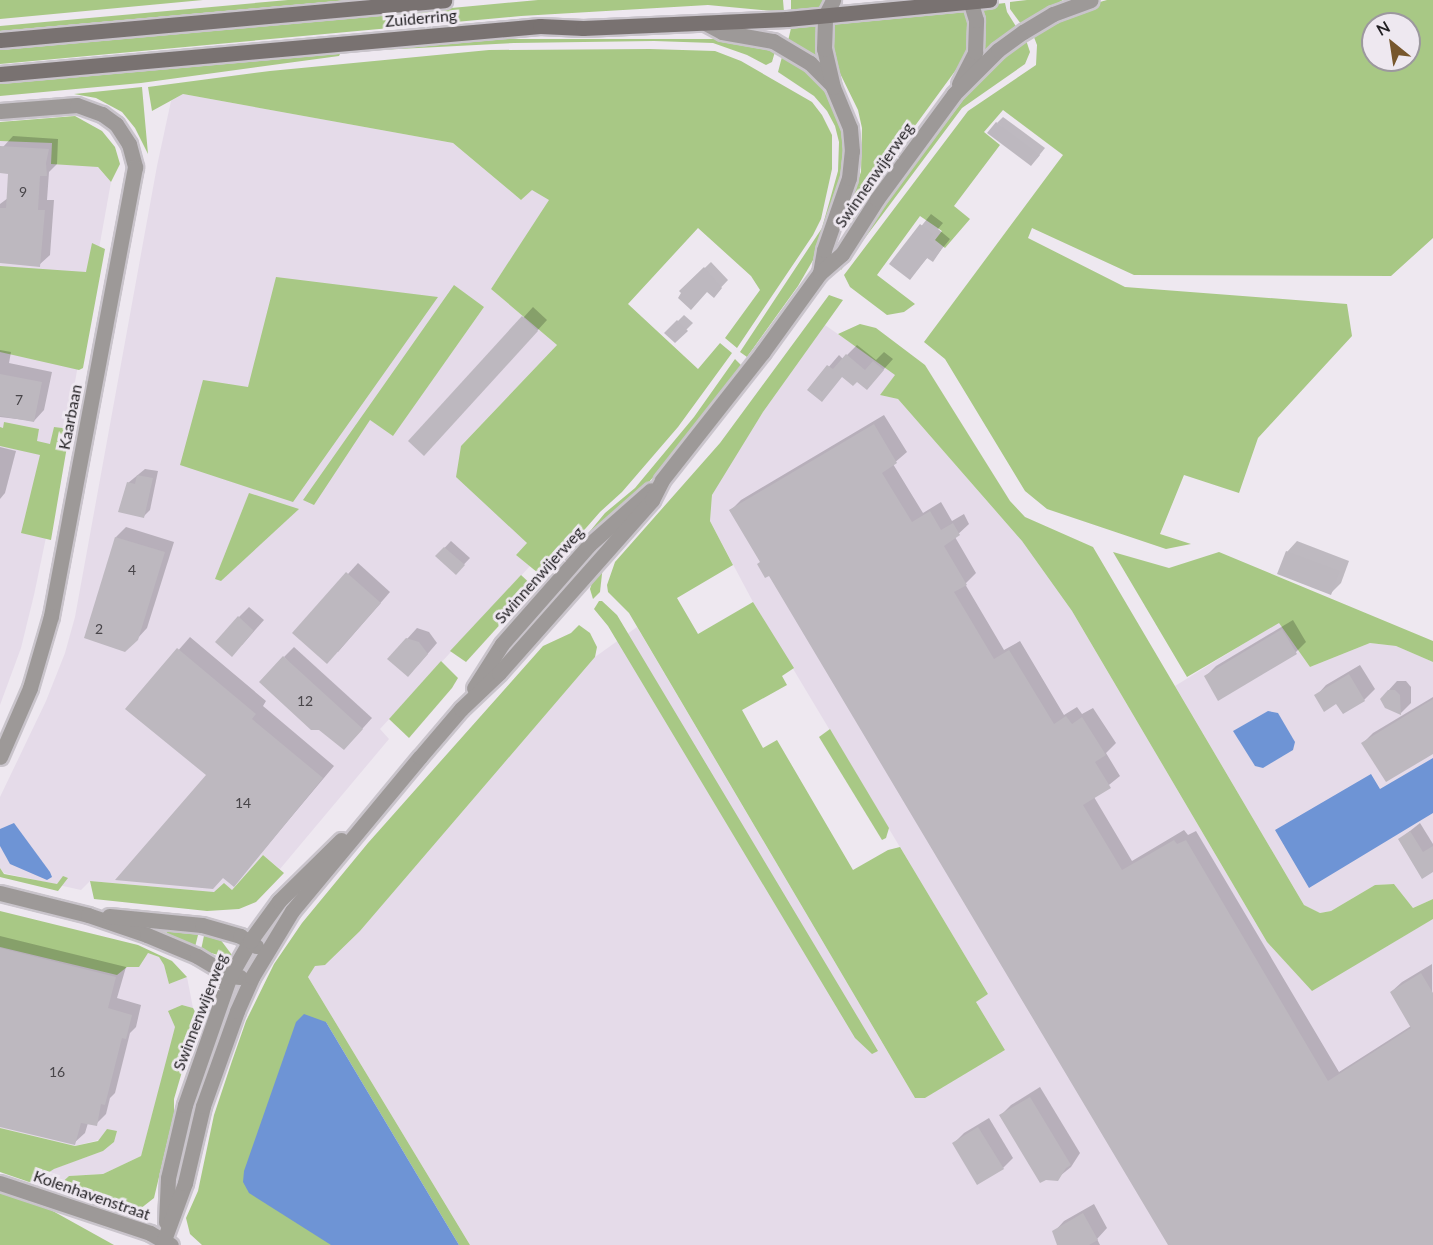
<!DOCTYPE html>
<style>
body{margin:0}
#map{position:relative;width:1433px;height:1245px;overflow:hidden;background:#eee8f0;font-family:Lato,sans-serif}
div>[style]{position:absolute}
.built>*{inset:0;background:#e5dbe9}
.green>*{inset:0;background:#a8c885}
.water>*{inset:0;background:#6e94d5}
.shadow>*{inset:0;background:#0003}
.building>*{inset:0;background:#bdb8bf}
.roads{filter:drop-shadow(2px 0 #c9c4cb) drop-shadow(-2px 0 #c9c4cb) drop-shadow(0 2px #c9c4cb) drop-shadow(0 -2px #c9c4cb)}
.minor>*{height:15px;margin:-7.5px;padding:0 7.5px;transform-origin:7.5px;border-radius:7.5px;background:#9d9998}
.secondary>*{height:15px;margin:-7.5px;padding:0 7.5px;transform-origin:7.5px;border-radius:7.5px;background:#797271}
span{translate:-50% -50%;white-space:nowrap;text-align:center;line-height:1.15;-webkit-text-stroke:6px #eee8f0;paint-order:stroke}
.number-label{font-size:14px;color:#484549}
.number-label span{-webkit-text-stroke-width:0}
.street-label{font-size:16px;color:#211f22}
.north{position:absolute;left:1361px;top:12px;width:60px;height:60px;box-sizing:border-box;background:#eee8f0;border:2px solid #9c989e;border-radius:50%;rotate:330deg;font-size:16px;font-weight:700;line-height:24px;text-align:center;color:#211f22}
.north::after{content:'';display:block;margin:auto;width:21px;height:27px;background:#77572d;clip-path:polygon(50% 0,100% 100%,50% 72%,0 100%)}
</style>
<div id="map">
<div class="built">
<div style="clip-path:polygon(evenodd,183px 94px,453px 143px,521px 200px,532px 189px,550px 200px,491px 289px,557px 345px,461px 446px,527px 544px,516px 555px,530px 566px,380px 729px,389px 739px,280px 869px,263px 855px,232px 890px,214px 892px,90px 881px,81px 890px,4px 873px,0 868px,0 797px,46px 701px,65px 653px,75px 617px,157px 166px,171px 101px,183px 94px,484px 307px,393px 435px,370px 420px,484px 307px)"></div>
<div style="clip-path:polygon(63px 128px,111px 182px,53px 504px,34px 595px,21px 648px,0 705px,0 134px)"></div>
<div style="clip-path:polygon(825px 325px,896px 375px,880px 395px,898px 399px,1022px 541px,1072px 611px,1267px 942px,1312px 990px,1433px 919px,1433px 1245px,470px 1245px,308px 977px,315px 965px,325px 965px,360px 931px,595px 657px,637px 627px,915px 1098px,925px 1098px,1005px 1050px,976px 1002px,988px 994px,753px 602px,710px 521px,712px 495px,722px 475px,763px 412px)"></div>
<div style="clip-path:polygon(1279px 622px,1310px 667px,1370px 643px,1396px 646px,1433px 662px,1433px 899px,1413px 908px,1394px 884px,1375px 885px,1331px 911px,1320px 913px,1304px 905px,1175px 686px)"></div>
<div style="clip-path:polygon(0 947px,127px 967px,148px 953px,159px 957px,164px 965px,169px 984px,187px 977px,193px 1008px,182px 1005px,141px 1156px,103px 1174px,69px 1176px,58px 1186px,57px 1192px,32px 1183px,53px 1169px,103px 1151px,114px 1142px,98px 1140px,75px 1146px,0 1128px)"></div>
</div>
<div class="green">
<div style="clip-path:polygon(0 0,203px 0,0 19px)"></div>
<div style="clip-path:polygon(288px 0,349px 0,0 31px,0 26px)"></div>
<div style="clip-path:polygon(538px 0,783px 0,784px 12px,708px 5px,521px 16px,0 64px,0 50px)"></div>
<div style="clip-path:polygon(791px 0,826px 0,823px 10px,791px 12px)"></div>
<div style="clip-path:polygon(1027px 0,1063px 0,1021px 24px,1010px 9px,1010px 2px)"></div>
<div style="clip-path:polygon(evenodd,1107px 0,1433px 0,1433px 238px,1391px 276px,1134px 275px,1032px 228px,1028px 238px,1125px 287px,1347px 304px,1352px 336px,1258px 438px,1239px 493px,1184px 475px,1160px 534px,1191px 544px,1166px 549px,1047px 509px,1025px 491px,945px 359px,924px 342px,1063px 155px,1003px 110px,984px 132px,1000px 145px,954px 206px,970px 219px,945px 248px,935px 240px,942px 231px,920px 216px,877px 275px,915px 304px,904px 312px,887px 315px,850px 287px,844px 275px,968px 111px,1036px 65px,1037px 45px,1032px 32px,1075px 9px,1107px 0,1373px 24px,1409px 24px,1409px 60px,1373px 60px,1373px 24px)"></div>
<div style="clip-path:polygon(1005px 3px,1007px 12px,1017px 28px,982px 52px,980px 6px)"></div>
<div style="clip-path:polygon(966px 7px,970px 27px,969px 44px,961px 63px,909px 134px,864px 210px,858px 219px,847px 224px,845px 215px,861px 172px,862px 128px,858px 110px,833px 59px,829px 43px,831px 21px)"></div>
<div style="clip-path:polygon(820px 22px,820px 52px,816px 60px,788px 41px,792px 24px)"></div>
<div style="clip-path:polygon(1025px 37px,1030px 52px,1025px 64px,962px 108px,841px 270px,841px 263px,972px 88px,991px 65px)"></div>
<div style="clip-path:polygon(485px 39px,739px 39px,776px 48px,772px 62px,766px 65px,747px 55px,713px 43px,654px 41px,514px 43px,341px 52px,339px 56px,141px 83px,0 96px,0 83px,340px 52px)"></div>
<div style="clip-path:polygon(650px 49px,715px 51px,741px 61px,812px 102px,822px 115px,832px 135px,832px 169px,821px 219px,813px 235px,737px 348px,725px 338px,760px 290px,751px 276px,698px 228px,628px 304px,698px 369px,720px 343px,732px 353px,678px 427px,622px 492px,600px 512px,543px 577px,516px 555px,527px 543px,456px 477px,461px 446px,557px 345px,491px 289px,549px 200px,532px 190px,521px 200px,453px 143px,183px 94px,152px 111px,148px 87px,270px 71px,489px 50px)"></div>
<div style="clip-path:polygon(783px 53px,808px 68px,834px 105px,845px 142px,845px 161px,840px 191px,816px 255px,798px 286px,747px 357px,740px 352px,822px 228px,838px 171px,839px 142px,835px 126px,827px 111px,814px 96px,778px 72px)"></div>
<div style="clip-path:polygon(142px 87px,148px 154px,135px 128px,122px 112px,96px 98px,74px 94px)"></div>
<div style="clip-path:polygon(75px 116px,102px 131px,115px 147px,120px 164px,111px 182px,98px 167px,51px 164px,52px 143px,0 141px,0 122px)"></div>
<div style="clip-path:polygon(92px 243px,105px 249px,83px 368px,79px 370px,0 352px,0 266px,86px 272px)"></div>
<div style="clip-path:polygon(276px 277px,438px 297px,293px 502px,180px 465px,203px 380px,248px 387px)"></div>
<div style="clip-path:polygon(454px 285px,484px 307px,393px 436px,370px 420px,314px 505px,303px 500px)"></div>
<div style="clip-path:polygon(829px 295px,843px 300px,763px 412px,712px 495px,710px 521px,733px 565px,677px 598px,698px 634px,753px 602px,794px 668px,782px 676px,787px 685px,742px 710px,763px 748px,777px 740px,853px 870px,888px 850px,900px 847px,988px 994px,976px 1002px,1005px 1050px,925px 1098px,915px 1098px,629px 613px,608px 592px,607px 585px,615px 562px,720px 443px)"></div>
<div style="clip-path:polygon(860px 324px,876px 328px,925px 365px,1010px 501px,1025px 517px,1093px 547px,1304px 905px,1320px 913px,1331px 911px,1375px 885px,1394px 884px,1413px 908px,1433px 899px,1433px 919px,1312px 991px,1267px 942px,1072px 611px,1022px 541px,898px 399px,880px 395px,895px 375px,838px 334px)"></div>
<div style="clip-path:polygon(735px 359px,742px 366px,674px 454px,648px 483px,588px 539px,586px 536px,605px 513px,635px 488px,694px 417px)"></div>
<div style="clip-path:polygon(4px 422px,39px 429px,37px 441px,50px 444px,54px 427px,70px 429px,51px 540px,21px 533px,40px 455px,0 446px,0 427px,3px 428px)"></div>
<div style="clip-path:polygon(249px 493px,299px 509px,221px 581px,215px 579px)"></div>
<div style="clip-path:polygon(1113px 552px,1169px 568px,1219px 552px,1433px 641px,1433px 662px,1396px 646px,1370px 643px,1310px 667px,1279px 623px,1187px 677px)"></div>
<div style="clip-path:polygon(603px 565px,600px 592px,593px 599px,590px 589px,595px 574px)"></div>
<div style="clip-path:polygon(521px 575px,534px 587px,466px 662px,450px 651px)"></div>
<div style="clip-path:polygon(599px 601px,602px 601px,617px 615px,878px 1051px,872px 1054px,855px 1038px,608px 626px,594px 609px)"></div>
<div style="clip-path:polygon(579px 625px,590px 633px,597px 647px,595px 657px,360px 931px,325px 965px,315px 966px,308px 977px,470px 1245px,459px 1245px,326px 1022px,332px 1245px,202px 1245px,190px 1234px,186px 1218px,198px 1191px,214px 1115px,232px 1061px,246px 1021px,274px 964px,302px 923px,368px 843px,543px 646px,571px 633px)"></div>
<div style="clip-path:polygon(441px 661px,458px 678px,452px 688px,409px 738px,389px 719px)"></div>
<div style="clip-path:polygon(830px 729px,889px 828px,886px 838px,882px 840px,819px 737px)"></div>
<div style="clip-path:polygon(263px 855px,284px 873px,256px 902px,239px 909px,207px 911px,94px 899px,90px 881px,214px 892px,224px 883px,232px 890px)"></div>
<div style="clip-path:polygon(0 868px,4px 874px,57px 884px,63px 876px,68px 878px,58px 891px,0 877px)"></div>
<div style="clip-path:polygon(0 911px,138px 945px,172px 961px,187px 977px,169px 984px,164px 965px,159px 957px,148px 953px,139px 967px,127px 967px,117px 975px,0 947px)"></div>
<div style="clip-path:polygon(167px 928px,199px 931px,195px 947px,166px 938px)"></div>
<div style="clip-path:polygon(205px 931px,220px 939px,232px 955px,228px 958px,201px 950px)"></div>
<div style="clip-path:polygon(182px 1005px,193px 1008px,198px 1017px,174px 1099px,174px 1114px,154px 1198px,140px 1209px,124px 1209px,57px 1192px,58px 1186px,69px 1176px,103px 1174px,141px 1156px,175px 1027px,168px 1011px)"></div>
<div style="clip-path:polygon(0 1128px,75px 1146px,98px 1141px,107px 1129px,117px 1131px,114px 1142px,103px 1151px,54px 1169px,32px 1183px,0 1172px)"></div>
<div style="clip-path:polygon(0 1192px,51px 1210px,114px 1245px,0 1245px)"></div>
</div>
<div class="water">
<div style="clip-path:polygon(1268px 711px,1278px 713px,1295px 742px,1293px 750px,1263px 768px,1255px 766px,1233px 731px)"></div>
<div style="clip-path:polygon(1433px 758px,1433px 813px,1309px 888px,1275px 830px,1371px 774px,1380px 789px)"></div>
<div style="clip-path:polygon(14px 823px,50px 872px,52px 877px,47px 880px,10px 864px,0 846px,0 829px)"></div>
<div style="clip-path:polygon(304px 1014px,326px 1022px,459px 1245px,331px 1245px,249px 1193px,243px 1182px,244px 1171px,296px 1022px)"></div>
</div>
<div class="shadow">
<div style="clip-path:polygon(1003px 117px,1045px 148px,1037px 158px,997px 123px)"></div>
<div style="clip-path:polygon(13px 136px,58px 139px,57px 164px,49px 172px,47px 200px,54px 200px,50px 255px,39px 265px,0 262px,0 204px,8px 198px,10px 173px,0 172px,0 165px,3px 147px)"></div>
<div style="clip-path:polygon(931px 214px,943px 223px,938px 229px,950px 239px,933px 260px,928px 257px,910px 278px,891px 264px)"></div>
<div style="clip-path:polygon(711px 262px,728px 280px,714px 295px,707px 290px,681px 291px)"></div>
<div style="clip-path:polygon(533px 307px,547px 320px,434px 444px,411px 441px)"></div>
<div style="clip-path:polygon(684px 315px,693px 323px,675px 341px,666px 333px)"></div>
<div style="clip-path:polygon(857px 345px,876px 360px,884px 352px,893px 359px,867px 388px,857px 381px,843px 376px,809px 390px,839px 355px,843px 359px)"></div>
<div style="clip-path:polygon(0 350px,11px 352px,9px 363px,52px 372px,44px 410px,34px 421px,0 417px)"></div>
<div style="clip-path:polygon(884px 415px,907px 452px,893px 464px,923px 513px,941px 502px,952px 521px,964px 514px,969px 524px,955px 537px,976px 573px,965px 584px,1004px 650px,1020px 641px,1064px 715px,1077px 707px,1082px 714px,1093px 708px,1116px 743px,1106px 753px,1120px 776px,1094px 797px,1132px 861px,1184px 830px,1188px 835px,1196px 831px,1339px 1072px,1411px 1026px,1391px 992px,1402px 982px,1432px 964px,1433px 1245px,1170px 1245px,731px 510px,741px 500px)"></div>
<div style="clip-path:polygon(0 447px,16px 451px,5px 493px,0 499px)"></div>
<div style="clip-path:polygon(145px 469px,158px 471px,150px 510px,144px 516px,128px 483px)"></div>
<div style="clip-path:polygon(126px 527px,174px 542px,147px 628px,137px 639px,116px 537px)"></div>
<div style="clip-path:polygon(451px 541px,470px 558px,456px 573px,437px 556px)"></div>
<div style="clip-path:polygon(1297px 541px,1349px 561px,1341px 583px,1331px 593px,1287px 552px)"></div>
<div style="clip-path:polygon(358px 563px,390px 592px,338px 652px,294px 633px)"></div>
<div style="clip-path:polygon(249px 607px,264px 620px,242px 645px,239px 617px)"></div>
<div style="clip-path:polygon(1293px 620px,1306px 642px,1296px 652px,1206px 676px,1216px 666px)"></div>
<div style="clip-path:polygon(417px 628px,429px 632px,437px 643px,418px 665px,407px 639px)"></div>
<div style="clip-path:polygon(190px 637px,266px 701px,263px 706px,334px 766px,234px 885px,208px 775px,127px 709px)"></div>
<div style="clip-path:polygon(294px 647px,372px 718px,354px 738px,284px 657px)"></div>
<div style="clip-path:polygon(1360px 665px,1375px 689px,1364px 700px,1343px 712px,1337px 702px,1316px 696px,1326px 685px)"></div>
<div style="clip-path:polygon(1397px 681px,1406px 681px,1411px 687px,1411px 703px,1401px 713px,1387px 692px)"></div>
<div style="clip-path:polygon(1433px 697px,1433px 752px,1363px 743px,1373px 733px)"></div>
<div style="clip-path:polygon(1420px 823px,1433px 844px,1433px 870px,1400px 839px)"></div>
<div style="clip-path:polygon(0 936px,126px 967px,117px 998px,141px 1005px,136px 1027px,130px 1033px,115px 1093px,110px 1098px,106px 1114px,96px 1124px,88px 1123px,85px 1133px,74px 1143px,0 1126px)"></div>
<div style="clip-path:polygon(1040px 1087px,1080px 1153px,1071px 1167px,1055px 1180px,1001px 1115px,1011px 1105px)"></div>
<div style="clip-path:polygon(989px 1118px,1013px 1158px,1003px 1168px,954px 1143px,964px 1133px)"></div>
<div style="clip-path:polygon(1094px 1204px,1107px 1228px,1097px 1239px,1100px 1245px,1059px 1245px,1054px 1232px,1064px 1221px)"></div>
</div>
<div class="building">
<div style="clip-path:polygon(996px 122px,1040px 155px,1031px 166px,987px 133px)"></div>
<div style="clip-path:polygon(0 146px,49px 149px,46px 163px,47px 176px,40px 176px,38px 210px,45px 210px,40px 267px,0 263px,0 208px,6px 208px,8px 174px,0 173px)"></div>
<div style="clip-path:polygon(920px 224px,933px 234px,929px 240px,941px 250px,933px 262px,927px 258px,910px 280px,889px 264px)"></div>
<div style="clip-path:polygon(704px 267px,722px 288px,714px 298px,707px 292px,691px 310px,678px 298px,681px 293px,679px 291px)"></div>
<div style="clip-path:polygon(522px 316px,538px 331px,424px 456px,408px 441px)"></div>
<div style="clip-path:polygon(677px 320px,688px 331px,675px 343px,664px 333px)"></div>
<div style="clip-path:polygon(846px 354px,865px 370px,873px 361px,884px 370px,867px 390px,857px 382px,853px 386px,842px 377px,822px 402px,807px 390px,827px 365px,833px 369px)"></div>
<div style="clip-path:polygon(0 374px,42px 382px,34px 422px,0 416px)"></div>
<div style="clip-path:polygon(874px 424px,897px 463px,882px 473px,912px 522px,930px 511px,941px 530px,953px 523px,960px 535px,944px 546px,967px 585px,954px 592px,994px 659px,1009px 650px,1054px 724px,1066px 716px,1072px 724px,1082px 717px,1106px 755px,1095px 762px,1111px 788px,1083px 805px,1122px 870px,1174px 840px,1177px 844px,1186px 840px,1328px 1081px,1411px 1028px,1390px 992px,1421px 973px,1433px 993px,1433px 1245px,1168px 1245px,769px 576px,765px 578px,757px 564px,760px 562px,729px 510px)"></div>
<div style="clip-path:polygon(137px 475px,153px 478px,144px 518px,118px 512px,127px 482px,135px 484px)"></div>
<div style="clip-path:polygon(115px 537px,165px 552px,138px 640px,125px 652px,84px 638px)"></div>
<div style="clip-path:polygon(444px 547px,465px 565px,456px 575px,435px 556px)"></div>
<div style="clip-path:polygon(1286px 551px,1340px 571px,1331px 595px,1277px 574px)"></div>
<div style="clip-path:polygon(346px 572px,381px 603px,327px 664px,292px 633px)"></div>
<div style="clip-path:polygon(238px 616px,254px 631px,232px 657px,215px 642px)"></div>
<div style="clip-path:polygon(1282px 629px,1297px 654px,1218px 701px,1204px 676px)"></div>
<div style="clip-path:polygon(406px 638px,419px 642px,428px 654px,408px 677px,387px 659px)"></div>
<div style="clip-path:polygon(177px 648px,256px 714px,252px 719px,323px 778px,234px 887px,223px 878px,213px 889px,115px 880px,206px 775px,125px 709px)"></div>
<div style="clip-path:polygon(283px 656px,363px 729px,344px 750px,319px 730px,311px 730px,259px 682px)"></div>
<div style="clip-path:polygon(1349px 674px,1365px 701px,1343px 714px,1336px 704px,1324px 712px,1314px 695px)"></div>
<div style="clip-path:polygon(1388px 690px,1395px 690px,1400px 695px,1401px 715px,1385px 708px,1380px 699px)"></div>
<div style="clip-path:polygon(1433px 699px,1433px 754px,1386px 782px,1361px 743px)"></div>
<div style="clip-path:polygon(1410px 831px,1423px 852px,1433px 846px,1433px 872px,1422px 879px,1398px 839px)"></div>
<div style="clip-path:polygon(0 948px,116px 977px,108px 1008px,132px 1015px,126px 1039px,122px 1038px,105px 1105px,101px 1104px,97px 1126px,81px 1123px,75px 1145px,0 1127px)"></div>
<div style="clip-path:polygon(1030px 1097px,1071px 1165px,1066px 1168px,1058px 1181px,1046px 1180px,1040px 1183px,999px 1115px)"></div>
<div style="clip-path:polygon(978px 1127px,1004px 1169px,977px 1185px,952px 1143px)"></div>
<div style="clip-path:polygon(1083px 1213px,1098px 1240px,1089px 1245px,1057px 1245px,1052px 1231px)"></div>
</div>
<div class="roads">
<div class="minor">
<div style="left:705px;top:23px;width:19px;rotate:28deg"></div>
<div style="left:722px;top:32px;width:52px;rotate:10deg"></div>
<div style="left:773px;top:41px;width:43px;rotate:30.7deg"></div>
<div style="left:810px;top:63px;width:30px;rotate:45deg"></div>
<div style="left:959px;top:84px;width:36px;rotate:-63deg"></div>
<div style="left:975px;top:52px;width:32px;rotate:-88deg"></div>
<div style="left:976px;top:20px;width:21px;rotate:-107deg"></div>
<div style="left:0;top:111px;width:77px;rotate:-4.5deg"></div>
<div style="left:77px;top:105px;width:27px;rotate:20deg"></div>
<div style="left:102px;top:114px;width:17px;rotate:36deg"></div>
<div style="left:116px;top:124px;width:24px;rotate:57deg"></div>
<div style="left:129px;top:144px;width:24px;rotate:75deg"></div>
<div style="left:135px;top:167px;width:457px;rotate:100.6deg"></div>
<div style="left:51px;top:616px;width:75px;rotate:106.3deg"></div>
<div style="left:30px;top:688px;width:75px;rotate:113.5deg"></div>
<div style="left:820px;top:273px;width:23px;rotate:-80deg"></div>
<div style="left:824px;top:250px;width:76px;rotate:-70.9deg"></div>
<div style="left:849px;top:178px;width:27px;rotate:-84deg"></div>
<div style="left:852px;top:151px;width:23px;rotate:-95deg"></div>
<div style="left:850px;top:128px;width:44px;rotate:-112.5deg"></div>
<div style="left:833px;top:87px;width:39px;rotate:-103deg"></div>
<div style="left:824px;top:49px;width:33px;rotate:-88deg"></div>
<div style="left:825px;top:16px;width:18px;rotate:-63deg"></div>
<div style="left:474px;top:688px;width:52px;rotate:-57.5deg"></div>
<div style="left:502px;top:644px;width:133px;rotate:-48.7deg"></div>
<div style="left:590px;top:544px;width:81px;rotate:-41.5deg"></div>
<div style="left:0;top:893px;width:91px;rotate:14deg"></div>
<div style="left:88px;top:915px;width:62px;rotate:18.7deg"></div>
<div style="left:147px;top:935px;width:54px;rotate:22.8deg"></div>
<div style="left:197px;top:956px;width:39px;rotate:31deg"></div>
<div style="left:230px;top:976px;width:10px;rotate:6deg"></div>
<div style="left:109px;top:916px;width:93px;rotate:5.5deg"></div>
<div style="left:202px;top:925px;width:40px;rotate:16deg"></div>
<div style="left:240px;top:936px;width:19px;rotate:32deg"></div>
<div style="left:0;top:1183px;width:158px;rotate:18.4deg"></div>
<div style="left:150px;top:1233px;width:24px;rotate:30deg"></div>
<div style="left:166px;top:1222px;width:44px;rotate:-87.4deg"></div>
<div style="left:168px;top:1178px;width:75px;rotate:-76.9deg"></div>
<div style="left:185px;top:1105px;width:137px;rotate:-70.8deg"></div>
<div style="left:230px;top:976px;width:40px;rotate:-60.3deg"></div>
<div style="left:250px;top:941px;width:49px;rotate:-54.1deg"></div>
<div style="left:279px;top:901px;width:87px;rotate:-44.5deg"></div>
<div style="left:164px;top:1240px;width:61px;rotate:-69.8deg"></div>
<div style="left:185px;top:1183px;width:79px;rotate:-76.8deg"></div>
<div style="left:203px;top:1106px;width:101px;rotate:-70.3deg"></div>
<div style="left:237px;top:1011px;width:37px;rotate:-66deg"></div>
<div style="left:252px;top:977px;width:77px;rotate:-58.8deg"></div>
<div style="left:292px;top:911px;width:200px;rotate:-50.3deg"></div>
<div style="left:420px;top:757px;width:63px;rotate:-49.5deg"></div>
<div style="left:461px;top:709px;width:52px;rotate:-43.5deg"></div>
<div style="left:499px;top:673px;width:231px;rotate:-48.5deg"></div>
<div style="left:652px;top:500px;width:22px;rotate:-63deg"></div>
<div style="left:662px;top:480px;width:162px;rotate:-51.8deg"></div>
<div style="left:762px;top:353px;width:99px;rotate:-54.1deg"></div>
<div style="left:820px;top:273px;width:29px;rotate:-41deg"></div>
<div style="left:842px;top:254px;width:65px;rotate:-57.5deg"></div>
<div style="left:877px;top:199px;width:130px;rotate:-53.7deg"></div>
<div style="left:954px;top:94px;width:62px;rotate:-45deg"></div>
<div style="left:998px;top:50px;width:31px;rotate:-36deg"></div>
<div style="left:1023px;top:32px;width:35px;rotate:-31deg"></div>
<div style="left:1053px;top:14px;width:40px;rotate:-20.2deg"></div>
</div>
<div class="secondary">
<div style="left:0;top:40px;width:446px;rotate:-5.1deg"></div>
<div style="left:0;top:74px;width:542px;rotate:-5.08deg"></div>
<div style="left:540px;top:26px;width:43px;rotate:2.7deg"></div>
<div style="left:583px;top:28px;width:204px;rotate:-2.5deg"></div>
<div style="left:787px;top:19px;width:203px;rotate:-5.4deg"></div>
</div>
</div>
<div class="number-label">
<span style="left:23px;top:192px">9</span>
<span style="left:19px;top:400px">7</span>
<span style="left:132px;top:570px">4</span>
<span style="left:99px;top:629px">2</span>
<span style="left:305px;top:701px">12</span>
<span style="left:243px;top:803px">14</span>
<span style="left:57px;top:1072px">16</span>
</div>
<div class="street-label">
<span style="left:421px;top:18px;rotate:-5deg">Zuiderring</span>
<span style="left:874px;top:175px;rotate:-55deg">Swinnenwijerweg</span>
<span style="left:70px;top:417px;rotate:-79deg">Kaarbaan</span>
<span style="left:539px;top:575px;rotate:-48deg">Swinnenwijerweg</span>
<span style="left:200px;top:1012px;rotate:-69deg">Swinnenwijerweg</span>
<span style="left:92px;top:1195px;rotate:19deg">Kolenhavenstraat</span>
</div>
<div class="north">N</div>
</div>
